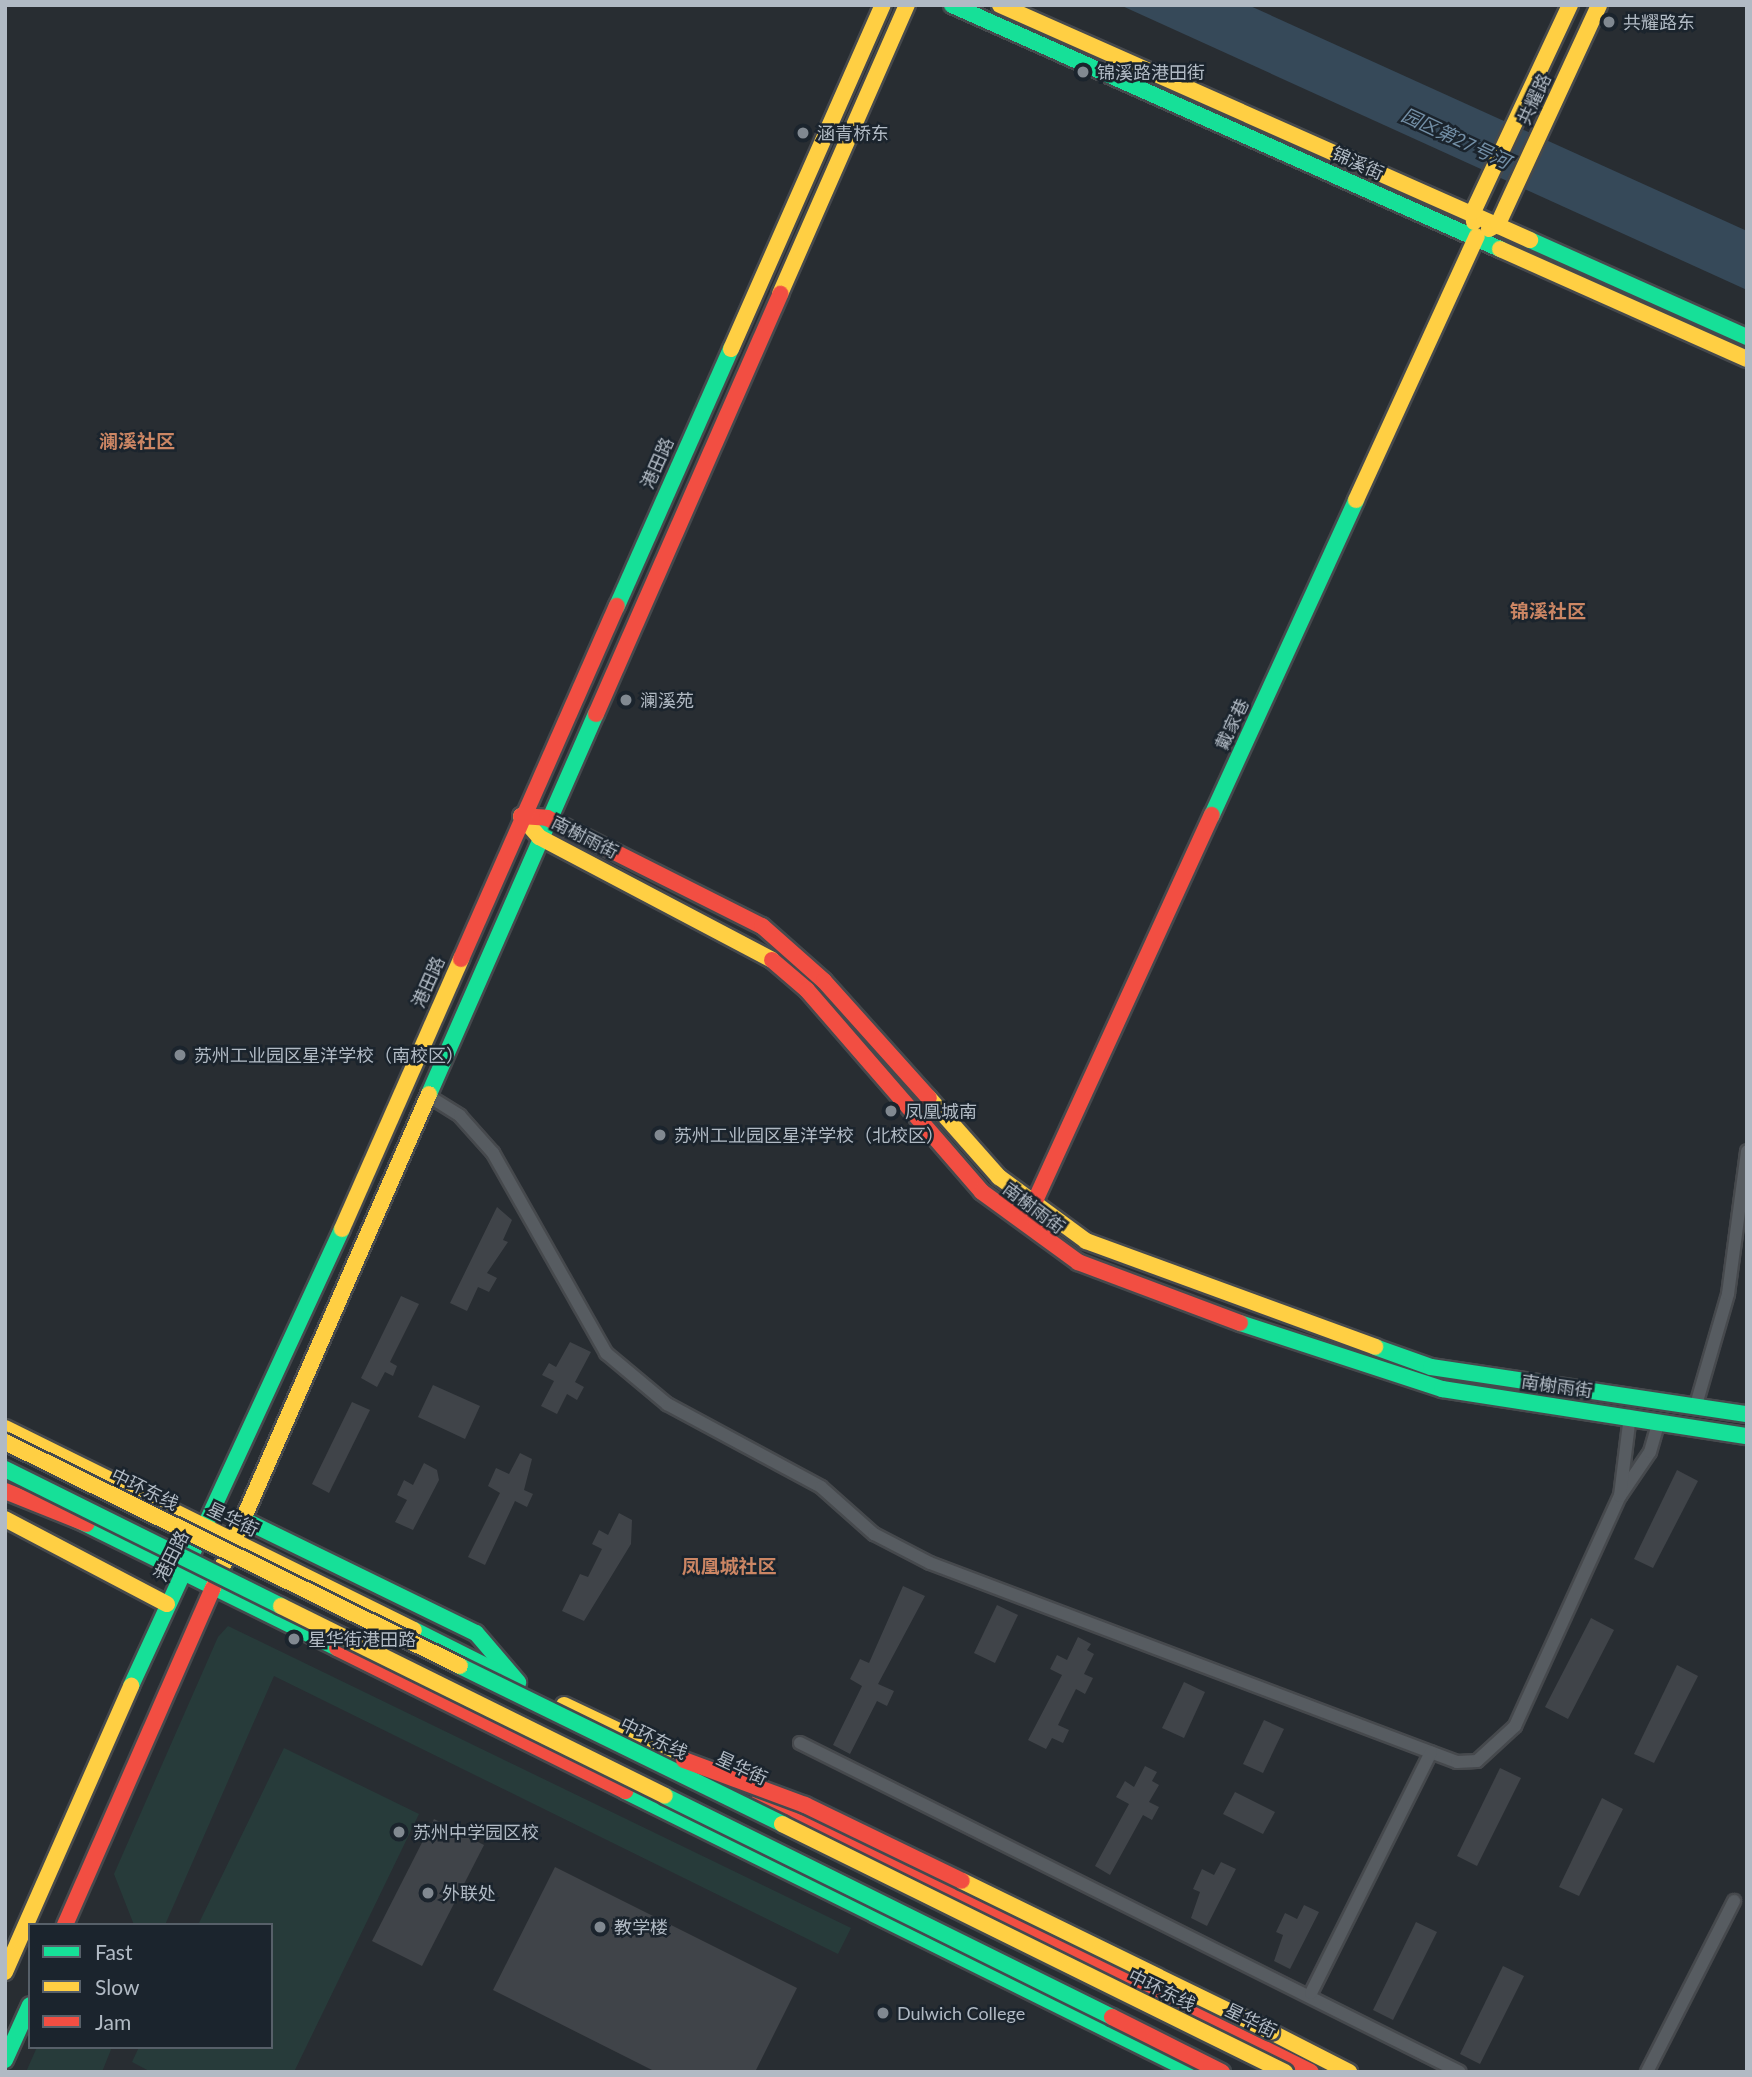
<!DOCTYPE html>
<meta charset="utf-8">
<style>
body{margin:0}
#map{position:relative;width:1752px;height:2077px;overflow:hidden;background:#282d32;font-family:Lato,"Noto Sans SC",sans-serif}
div>[style]{position:absolute}
.green>*{inset:0;background:#273b3a}
.water>*{inset:0;background:#364959}
.building>*{inset:0;background:#404449}
.roads{filter:drop-shadow(2px 0 #46494d) drop-shadow(-2px 0 #46494d) drop-shadow(0 2px #46494d) drop-shadow(0 -2px #46494d)}
.street>*{height:12px;margin:-6px;padding:0 6px;transform-origin:6px;border-radius:6px;background:#575c61}
.fast>*{height:16px;margin:-8px;padding:0 8px;transform-origin:8px;border-radius:8px;background:#16e098}
.slow>*{height:16px;margin:-8px;padding:0 8px;transform-origin:8px;border-radius:8px;background:#ffcf43}
.jam>*{height:16px;margin:-8px;padding:0 8px;transform-origin:8px;border-radius:8px;background:#f24e42}
.bridges{filter:drop-shadow(2px 0 #44494e) drop-shadow(-2px 0 #44494e) drop-shadow(0 2px #44494e) drop-shadow(0 -2px #44494e)}
.fast-bridge>*{height:16px;margin:-8px;padding:0 8px;transform-origin:8px;border-radius:8px;background:#16e098}
.slow-bridge>*{height:16px;margin:-8px;padding:0 8px;transform-origin:8px;border-radius:8px;background:#ffcf43}
.jam-bridge>*{height:16px;margin:-8px;padding:0 8px;transform-origin:8px;border-radius:8px;background:#f24e42}
.dots>*{width:19px;height:19px;translate:-50% -50%;box-sizing:border-box;border:4px solid #1b242d;border-radius:50%}
span{translate:-50% -50%;white-space:nowrap;text-align:center;line-height:1.15;-webkit-text-stroke:5px #1b242d;paint-order:stroke}
.poi-label{font-size:18px;color:#b1bac4}
.left{translate:0 -50%;text-align:left}
.street-label{font-size:18px;color:#b1bac4}
.water-label{font-size:19px;color:#738fa6;font-style:italic}
.neighbourhood-label{font-size:19px;color:#cc8664;font-weight:700}
.frame{position:absolute;inset:0;border:7px solid #b1bac4;pointer-events:none}
.legend{position:absolute;left:28px;top:1923px;width:245px;height:126px;box-sizing:border-box;background:#1b242d;border:2px solid #576069;margin:0;padding:9px 12px;list-style:none;font-size:21px;color:#b1bac4}
.legend li{display:flex;align-items:center;gap:14px;height:35px}
.legend b{width:35px;border:2px solid #576069}
</style>
<div id="map">
<div class="green">
<div style="clip-path:polygon(228px 1626px,851px 1928px,838px 1954px,274px 1676px,165px 1925px,134px 1925px,114px 1874px,218px 1637px)"></div>
<div style="clip-path:polygon(284px 1748px,419px 1814px,294px 2072px,151px 2072px,132px 2062px,139px 2047px,271px 2047px,271px 1925px,198px 1925px)"></div>
<div style="clip-path:polygon(37px 2047px,112px 2047px,102px 2072px,26px 2072px)"></div>
</div>
<div class="water">
<div style="clip-path:polygon(1120px 5px,1248px 5px,1747px 231px,1747px 290px)"></div>
</div>
<div class="building">
<div style="clip-path:polygon(497px 1207px,512px 1220px,503px 1240px,508px 1242px,487px 1273px,497px 1278px,489px 1292px,478px 1287px,467px 1311px,450px 1303px)"></div>
<div style="clip-path:polygon(401px 1296px,419px 1304px,390px 1362px,397px 1366px,393px 1376px,385px 1372px,377px 1387px,361px 1378px)"></div>
<div style="clip-path:polygon(570px 1342px,591px 1352px,575px 1382px,584px 1387px,577px 1400px,567px 1394px,557px 1414px,541px 1406px,554px 1381px,542px 1375px,549px 1363px,556px 1367px)"></div>
<div style="clip-path:polygon(433px 1385px,480px 1406px,465px 1439px,418px 1417px)"></div>
<div style="clip-path:polygon(352px 1402px,370px 1410px,329px 1493px,312px 1484px)"></div>
<div style="clip-path:polygon(520px 1453px,532px 1459px,524px 1490px,533px 1494px,527px 1507px,515px 1501px,485px 1565px,468px 1557px,500px 1493px,488px 1486px,496px 1468px,509px 1474px)"></div>
<div style="clip-path:polygon(424px 1463px,437px 1470px,439px 1480px,413px 1530px,395px 1522px,407px 1500px,397px 1495px,404px 1480px,413px 1485px)"></div>
<div style="clip-path:polygon(1677px 1470px,1698px 1481px,1653px 1568px,1634px 1559px)"></div>
<div style="clip-path:polygon(619px 1513px,632px 1520px,631px 1544px,584px 1621px,562px 1611px,580px 1574px,588px 1577px,602px 1549px,592px 1544px,599px 1530px,608px 1535px)"></div>
<div style="clip-path:polygon(903px 1586px,925px 1596px,878px 1684px,894px 1691px,887px 1706px,877px 1701px,850px 1754px,833px 1745px,862px 1686px,850px 1679px,860px 1659px,869px 1663px)"></div>
<div style="clip-path:polygon(997px 1605px,1018px 1615px,995px 1663px,974px 1653px)"></div>
<div style="clip-path:polygon(1591px 1618px,1614px 1630px,1568px 1719px,1545px 1707px)"></div>
<div style="clip-path:polygon(1078px 1637px,1091px 1644px,1087px 1650px,1094px 1654px,1084px 1674px,1093px 1678px,1085px 1694px,1076px 1689px,1058px 1725px,1069px 1730px,1063px 1743px,1052px 1738px,1046px 1749px,1028px 1740px,1062px 1675px,1050px 1669px,1057px 1655px,1067px 1660px)"></div>
<div style="clip-path:polygon(1677px 1665px,1698px 1676px,1654px 1763px,1634px 1754px)"></div>
<div style="clip-path:polygon(1184px 1682px,1205px 1692px,1184px 1738px,1162px 1728px)"></div>
<div style="clip-path:polygon(1264px 1720px,1284px 1729px,1263px 1773px,1243px 1764px)"></div>
<div style="clip-path:polygon(1145px 1766px,1157px 1772px,1152px 1781px,1159px 1785px,1149px 1802px,1159px 1807px,1152px 1820px,1143px 1815px,1110px 1875px,1095px 1866px,1129px 1804px,1116px 1797px,1125px 1781px,1134px 1787px)"></div>
<div style="clip-path:polygon(1500px 1768px,1521px 1778px,1477px 1866px,1457px 1856px)"></div>
<div style="clip-path:polygon(1235px 1792px,1275px 1812px,1263px 1834px,1223px 1814px)"></div>
<div style="clip-path:polygon(1602px 1798px,1623px 1809px,1579px 1896px,1559px 1887px)"></div>
<div style="clip-path:polygon(434px 1819px,484px 1845px,422px 1966px,372px 1941px)"></div>
<div style="clip-path:polygon(1221px 1862px,1236px 1869px,1207px 1926px,1191px 1918px,1200px 1892px,1193px 1889px,1202px 1869px,1214px 1875px)"></div>
<div style="clip-path:polygon(555px 1867px,797px 1988px,755px 2072px,656px 2072px,493px 1990px)"></div>
<div style="clip-path:polygon(1304px 1905px,1319px 1912px,1290px 1969px,1274px 1961px,1283px 1935px,1276px 1932px,1285px 1913px,1297px 1919px)"></div>
<div style="clip-path:polygon(1416px 1922px,1437px 1932px,1393px 2020px,1373px 2010px)"></div>
<div style="clip-path:polygon(1503px 1966px,1524px 1976px,1480px 2064px,1460px 2054px)"></div>
</div>
<div class="roads">
<div class="street">
<div style="left:427px;top:1095px;width:39px;rotate:32deg"></div>
<div style="left:460px;top:1116px;width:50px;rotate:48.3deg"></div>
<div style="left:493px;top:1153px;width:230px;rotate:60.5deg"></div>
<div style="left:606px;top:1353px;width:80px;rotate:39.9deg"></div>
<div style="left:667px;top:1404px;width:175px;rotate:28.3deg"></div>
<div style="left:821px;top:1487px;width:71px;rotate:41.6deg"></div>
<div style="left:874px;top:1534px;width:63px;rotate:27.4deg"></div>
<div style="left:930px;top:1563px;width:563px;rotate:20.69deg"></div>
<div style="left:1457px;top:1762px;width:20px;rotate:-3deg"></div>
<div style="left:1477px;top:1761px;width:52px;rotate:-42.6deg"></div>
<div style="left:1515px;top:1726px;width:253px;rotate:-65.5deg"></div>
<div style="left:1620px;top:1496px;width:53px;rotate:-55.7deg"></div>
<div style="left:1650px;top:1452px;width:32px;rotate:-74deg"></div>
<div style="left:1696px;top:1405px;width:116px;rotate:-73.9deg"></div>
<div style="left:1728px;top:1294px;width:144px;rotate:-82.4deg"></div>
<div style="left:1620px;top:1496px;width:81px;rotate:-82.9deg"></div>
<div style="left:800px;top:1743px;width:737px;rotate:26.5deg"></div>
<div style="left:1311px;top:1993px;width:269px;rotate:-63.5deg"></div>
<div style="left:1647px;top:2072px;width:192px;rotate:-63deg"></div>
</div>
<div class="fast">
<div style="left:952px;top:5px;width:600px;rotate:24deg"></div>
<div style="left:1530px;top:240px;width:238px;rotate:24.1deg"></div>
<div style="left:617px;top:606px;width:281px;rotate:-66.1deg"></div>
<div style="left:1212px;top:815px;width:346px;rotate:-65.4deg"></div>
<div style="left:429px;top:1094px;width:415px;rotate:-66.3deg"></div>
<div style="left:1240px;top:1323px;width:213px;rotate:18.1deg"></div>
<div style="left:1442px;top:1389px;width:309px;rotate:8.8deg"></div>
<div style="left:1375px;top:1347px;width:59px;rotate:19.7deg"></div>
<div style="left:1431px;top:1367px;width:319px;rotate:8.5deg"></div>
<div style="left:74px;top:1518px;width:293px;rotate:26.3deg"></div>
<div style="left:242px;top:1519px;width:260px;rotate:26deg"></div>
<div style="left:476px;top:1633px;width:65px;rotate:49.4deg"></div>
<div style="left:414px;top:1630px;width:89px;rotate:26.6deg"></div>
<div style="left:131px;top:1686px;width:503px;rotate:-65.22deg"></div>
<div style="left:625px;top:1791px;width:634px;rotate:26.32deg"></div>
<div style="left:5px;top:2060px;width:60px;rotate:-65.6deg"></div>
</div>
<div class="slow">
<div style="left:1000px;top:5px;width:580px;rotate:23.91deg"></div>
<div style="left:1474px;top:222px;width:10px;rotate:-96deg"></div>
<div style="left:1473px;top:212px;width:229px;rotate:-64.9deg"></div>
<div style="left:1489px;top:229px;width:10px;rotate:-29deg"></div>
<div style="left:1498px;top:224px;width:241px;rotate:-65.2deg"></div>
<div style="left:1500px;top:249px;width:270px;rotate:24deg"></div>
<div style="left:780px;top:294px;width:316px;rotate:-66.3deg"></div>
<div style="left:731px;top:349px;width:376px;rotate:-66.2deg"></div>
<div style="left:1356px;top:500px;width:290px;rotate:-65.4deg"></div>
<div style="left:521px;top:816px;width:28px;rotate:49deg"></div>
<div style="left:539px;top:837px;width:263px;rotate:27.8deg"></div>
<div style="left:929px;top:1098px;width:106px;rotate:48.5deg"></div>
<div style="left:999px;top:1177px;width:108px;rotate:36.3deg"></div>
<div style="left:1086px;top:1241px;width:308px;rotate:20.1deg"></div>
<div style="left:342px;top:1229px;width:295px;rotate:-66.2deg"></div>
<div style="left:5px;top:1428px;width:456px;rotate:26.3deg"></div>
<div style="left:5px;top:1519px;width:183px;rotate:27.7deg"></div>
<div style="left:213px;top:1588px;width:539px;rotate:-66.38deg"></div>
<div style="left:564px;top:1705px;width:145px;rotate:25.3deg"></div>
<div style="left:5px;top:1972px;width:313px;rotate:-66.2deg"></div>
<div style="left:1271px;top:2032px;width:88px;rotate:27.1deg"></div>
</div>
<div class="jam">
<div style="left:596px;top:714px;width:459px;rotate:-66.3deg"></div>
<div style="left:521px;top:816px;width:26px;rotate:4deg"></div>
<div style="left:547px;top:818px;width:241px;rotate:26.7deg"></div>
<div style="left:762px;top:926px;width:83px;rotate:41.6deg"></div>
<div style="left:824px;top:981px;width:157px;rotate:48.1deg"></div>
<div style="left:461px;top:959px;width:386px;rotate:-66.2deg"></div>
<div style="left:772px;top:960px;width:46px;rotate:40.6deg"></div>
<div style="left:807px;top:990px;width:267px;rotate:49.1deg"></div>
<div style="left:982px;top:1192px;width:119px;rotate:36.1deg"></div>
<div style="left:1078px;top:1262px;width:173px;rotate:20.6deg"></div>
<div style="left:1029px;top:1214px;width:439px;rotate:-65.4deg"></div>
<div style="left:5px;top:1491px;width:88px;rotate:21.9deg"></div>
<div style="left:337px;top:1648px;width:322px;rotate:26.4deg"></div>
<div style="left:760px;top:1798px;width:615px;rotate:26.44deg"></div>
<div style="left:65px;top:1925px;width:368px;rotate:-66.3deg"></div>
</div>
</div>
<div class="bridges">
<div class="fast-bridge">
<div style="left:5px;top:1469px;width:308px;rotate:26.4deg"></div>
<div style="left:460px;top:1666px;width:359px;rotate:26.1deg"></div>
<div style="left:665px;top:1796px;width:499px;rotate:26.3deg"></div>
</div>
<div class="slow-bridge">
<div style="left:5px;top:1442px;width:507px;rotate:26.21deg"></div>
<div style="left:281px;top:1606px;width:428px;rotate:26.3deg"></div>
<div style="left:782px;top:1824px;width:561px;rotate:26.25deg"></div>
<div style="left:962px;top:1881px;width:344px;rotate:26deg"></div>
</div>
<div class="jam-bridge">
<div style="left:684px;top:1760px;width:129px;rotate:20.4deg"></div>
<div style="left:805px;top:1805px;width:174px;rotate:25.8deg"></div>
<div style="left:1112px;top:2017px;width:123px;rotate:26.6deg"></div>
</div>
</div>
<div class="dots">
<div style="left:1609px;top:22px;background:#818991"></div>
<div style="left:1083px;top:72px;background:#818991"></div>
<div style="left:803px;top:133px;background:#818991"></div>
<div style="left:626px;top:700px;background:#818991"></div>
<div style="left:180px;top:1055px;background:#818991"></div>
<div style="left:891px;top:1111px;background:#818991"></div>
<div style="left:660px;top:1135px;background:#818991"></div>
<div style="left:294px;top:1639px;background:#818991"></div>
<div style="left:399px;top:1832px;background:#818991"></div>
<div style="left:428px;top:1893px;background:#818991"></div>
<div style="left:600px;top:1927px;background:#818991"></div>
<div style="left:883px;top:2013px;background:#818991"></div>
</div>
<div class="poi-label">
<span class="left" style="left:1623px;top:22px">共耀路东</span>
<span class="left" style="left:1097px;top:72px">锦溪路港田街</span>
<span class="left" style="left:817px;top:133px">涵青桥东</span>
<span class="left" style="left:640px;top:700px">澜溪苑</span>
<span class="left" style="left:194px;top:1055px">苏州工业园区星洋学校（南校区）</span>
<span class="left" style="left:905px;top:1111px">凤凰城南</span>
<span class="left" style="left:674px;top:1135px">苏州工业园区星洋学校（北校区）</span>
<span class="left" style="left:308px;top:1639px">星华街港田路</span>
<span class="left" style="left:413px;top:1832px">苏州中学园区校</span>
<span class="left" style="left:442px;top:1893px">外联处</span>
<span class="left" style="left:614px;top:1927px">教学楼</span>
<span class="left" style="left:897px;top:2013px">Dulwich College</span>
</div>
<div class="street-label">
<span style="left:1534px;top:99px;rotate:-65deg">共耀路</span>
<span style="left:1358px;top:163px;rotate:24deg">锦溪街</span>
<span style="left:657px;top:463px;rotate:-66deg">港田路</span>
<span style="left:1232px;top:724px;rotate:-65deg">戴家巷</span>
<span style="left:585px;top:837px;rotate:27deg">南榭雨街</span>
<span style="left:428px;top:982px;rotate:-66deg">港田路</span>
<span style="left:1034px;top:1208px;rotate:37deg">南榭雨街</span>
<span style="left:1557px;top:1386px;rotate:8deg">南榭雨街</span>
<span style="left:145px;top:1489px;rotate:26deg">中环东线</span>
<span style="left:233px;top:1519px;rotate:26deg">星华街</span>
<span style="left:171px;top:1556px;rotate:-63deg">港田路</span>
<span style="left:654px;top:1738px;rotate:26deg">中环东线</span>
<span style="left:742px;top:1768px;rotate:25deg">星华街</span>
<span style="left:1162px;top:1990px;rotate:26deg">中环东线</span>
<span style="left:1251px;top:2020px;rotate:26deg">星华街</span>
</div>
<div class="water-label">
<span style="left:1456px;top:138px;rotate:25deg">园区第27号河</span>
</div>
<div class="neighbourhood-label">
<span style="left:137px;top:441px">澜溪社区</span>
<span style="left:1548px;top:611px">锦溪社区</span>
<span style="left:729px;top:1566px">凤凰城社区</span>
</div>
<div class="frame"></div>
<ul class="legend">
<li><b style="height:9px;background:#16e098"></b>Fast</li>
<li><b style="height:9px;background:#ffcf43"></b>Slow</li>
<li><b style="height:9px;background:#f24e42"></b>Jam</li>
</ul>
</div>
